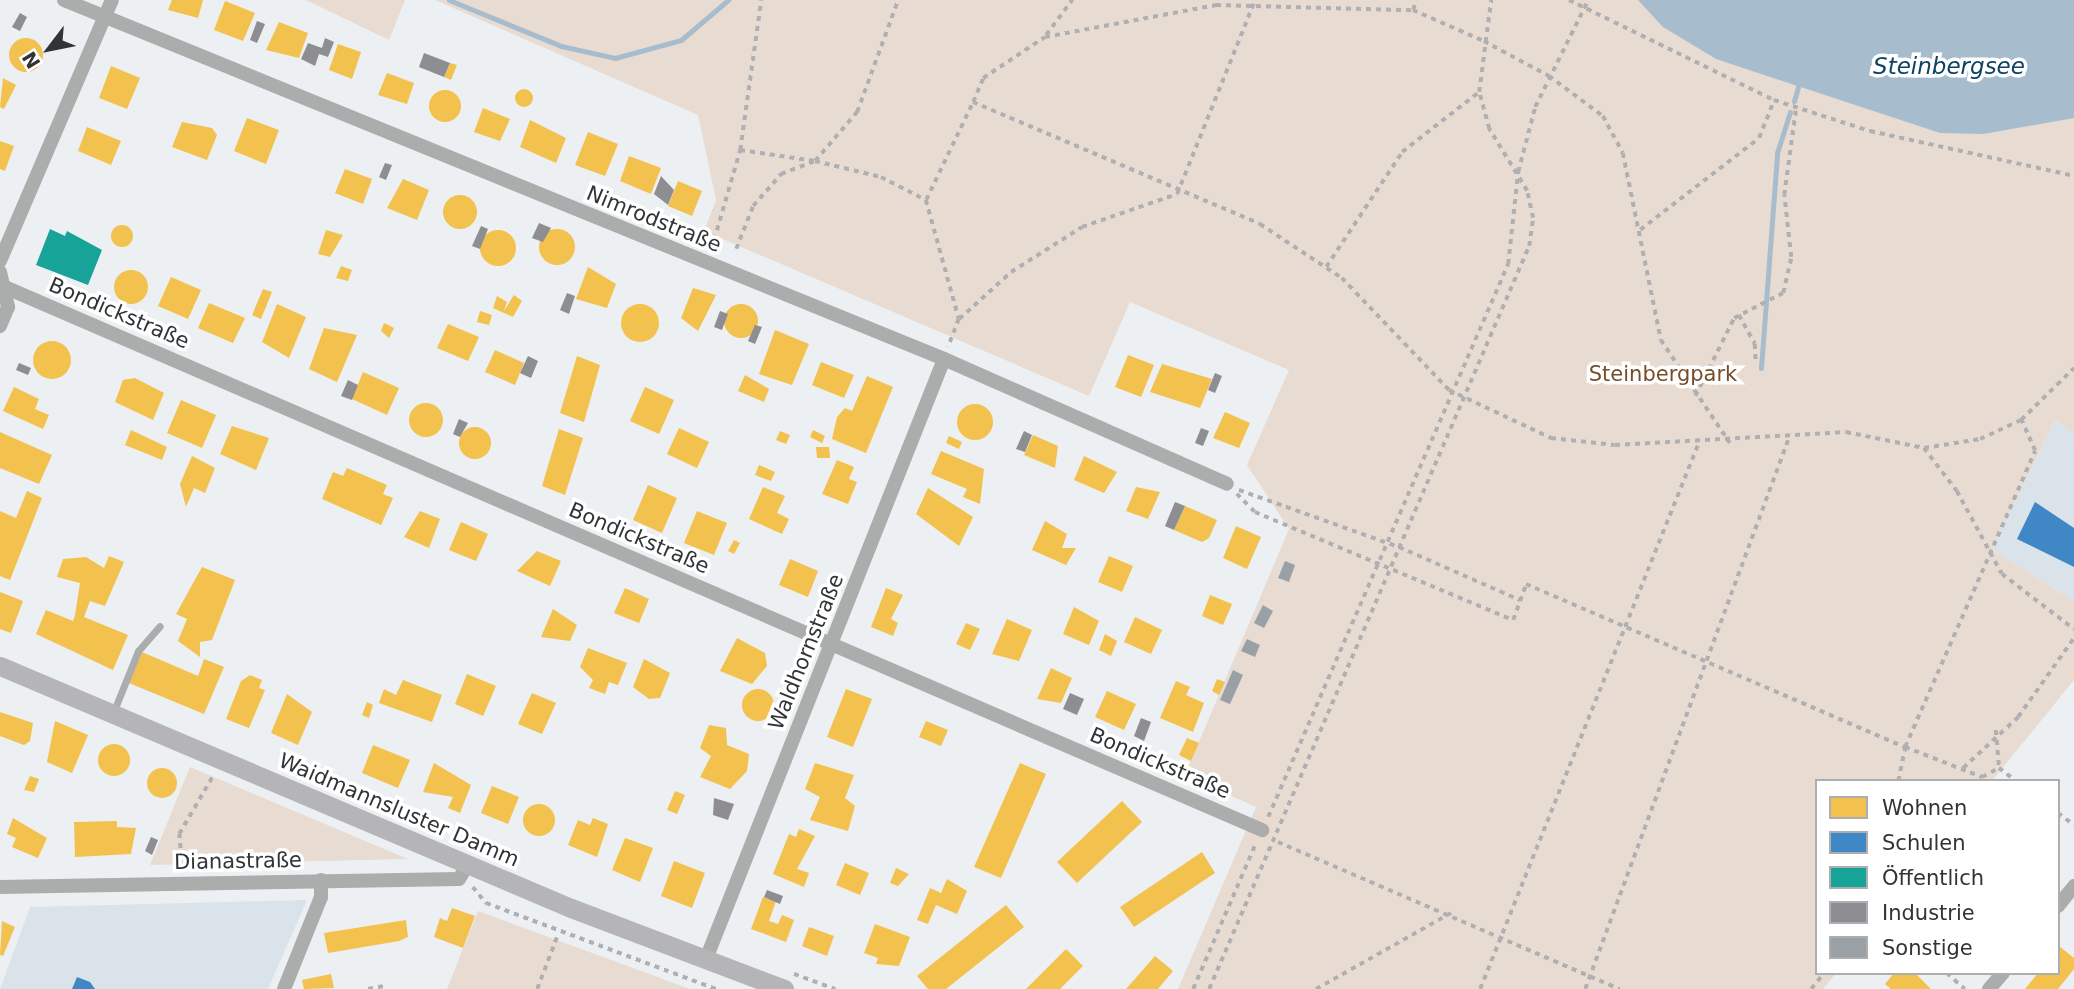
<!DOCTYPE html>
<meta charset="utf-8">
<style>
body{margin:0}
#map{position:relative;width:2074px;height:989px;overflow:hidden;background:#ecf0f3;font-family:"DejaVu Sans",sans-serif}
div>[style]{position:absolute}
.built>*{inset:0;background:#dae3ea}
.green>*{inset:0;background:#e8dbd2}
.water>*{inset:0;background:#a7bdce}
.homes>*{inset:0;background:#f2c14e}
.round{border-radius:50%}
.schools>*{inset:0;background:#3f88c5}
.public>*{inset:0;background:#17a398}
.industry>*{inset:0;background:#8d8d92}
.stream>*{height:5px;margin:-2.5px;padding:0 2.5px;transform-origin:2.5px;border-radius:2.5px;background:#a7bdce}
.building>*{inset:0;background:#9aa1a6}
.path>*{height:3.5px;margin-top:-1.75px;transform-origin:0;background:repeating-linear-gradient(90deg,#b0b0b2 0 5px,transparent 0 10px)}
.lane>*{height:7px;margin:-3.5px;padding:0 3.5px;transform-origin:3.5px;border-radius:3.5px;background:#abacac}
.street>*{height:14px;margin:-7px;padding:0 7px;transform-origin:7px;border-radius:7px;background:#abacac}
.secondary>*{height:19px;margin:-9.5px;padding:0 9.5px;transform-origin:9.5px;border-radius:9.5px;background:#b5b5b7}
span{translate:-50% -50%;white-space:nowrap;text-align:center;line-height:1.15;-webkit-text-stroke:7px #fff;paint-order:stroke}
.street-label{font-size:21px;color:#313436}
.park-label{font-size:21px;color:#774d29}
.water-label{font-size:23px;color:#0d4262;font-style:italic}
.legend{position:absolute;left:1815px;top:779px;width:245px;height:196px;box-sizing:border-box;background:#fff;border:2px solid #adaeaf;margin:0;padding:9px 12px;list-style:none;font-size:21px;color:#313436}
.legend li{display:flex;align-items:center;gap:14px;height:35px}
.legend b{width:35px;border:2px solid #adaeaf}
.north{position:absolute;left:14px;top:14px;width:70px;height:70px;-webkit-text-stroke:5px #fff;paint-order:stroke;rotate:238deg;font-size:19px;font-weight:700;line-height:28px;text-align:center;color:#313436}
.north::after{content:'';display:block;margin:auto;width:24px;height:32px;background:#313436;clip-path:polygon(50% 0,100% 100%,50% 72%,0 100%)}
</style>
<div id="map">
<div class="built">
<div style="clip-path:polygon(2055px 420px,2074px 434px,2074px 601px,1992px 550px)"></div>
<div style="clip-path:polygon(307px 900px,268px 989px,0 989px,30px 907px)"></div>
</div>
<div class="green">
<div style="clip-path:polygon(306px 0,405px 0,389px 40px)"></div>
<div style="clip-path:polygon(435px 0,2074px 0,2074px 434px,2055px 420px,1992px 550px,2074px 601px,2074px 680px,1992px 781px,1817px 781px,1817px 973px,1836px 973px,1823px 989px,1178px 989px,1256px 807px,1185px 775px,1289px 529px,1247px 465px,1289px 370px,1130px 302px,1089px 396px,704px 231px,716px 200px,698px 115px)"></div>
<div style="clip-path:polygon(190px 767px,408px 859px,150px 865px)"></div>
<div style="clip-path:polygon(478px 911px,690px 989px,447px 989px)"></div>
</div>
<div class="water">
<div style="clip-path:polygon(1638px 0,2074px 0,2074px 118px,1983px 134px,1940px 133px,1716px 59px,1663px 27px)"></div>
</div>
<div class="homes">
<div style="clip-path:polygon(172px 0,203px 0,198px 18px,168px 10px)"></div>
<div style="clip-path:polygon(225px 1px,255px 13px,243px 41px,214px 30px)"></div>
<div style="clip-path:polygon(279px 22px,308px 33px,299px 58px,266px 50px)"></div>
<div class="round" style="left:9px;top:38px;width:34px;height:34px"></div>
<div style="clip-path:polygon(338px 44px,361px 52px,352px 79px,329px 70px)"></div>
<div style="clip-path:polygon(450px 63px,457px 65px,451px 80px,444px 77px)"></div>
<div style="clip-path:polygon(111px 66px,140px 78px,127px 109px,99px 98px)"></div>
<div style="clip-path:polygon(387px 73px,414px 83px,407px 104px,378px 95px)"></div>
<div style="clip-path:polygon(3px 78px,16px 85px,4px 109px,0 107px)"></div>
<div class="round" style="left:515px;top:89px;width:18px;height:18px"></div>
<div class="round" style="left:429px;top:90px;width:32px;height:32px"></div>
<div style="clip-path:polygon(483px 108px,510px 119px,500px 141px,474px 132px)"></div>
<div style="clip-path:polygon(247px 118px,279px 130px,266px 164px,234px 151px)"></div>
<div style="clip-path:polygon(530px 120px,566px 138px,556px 163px,520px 147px)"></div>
<div style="clip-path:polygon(182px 122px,212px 128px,217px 135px,207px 160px,172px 147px)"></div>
<div style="clip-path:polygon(87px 127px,121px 141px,111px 165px,78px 151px)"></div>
<div style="clip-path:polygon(588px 132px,618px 144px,605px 176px,575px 165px)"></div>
<div style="clip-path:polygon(0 141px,14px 146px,5px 171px,0 169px)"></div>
<div style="clip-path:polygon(629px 156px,661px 168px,651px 194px,620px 181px)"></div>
<div style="clip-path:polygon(345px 169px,372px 179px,363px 204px,335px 193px)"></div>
<div style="clip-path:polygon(403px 179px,429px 190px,417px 220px,387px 208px)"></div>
<div style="clip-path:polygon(678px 181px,702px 191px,692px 216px,668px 206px)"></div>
<div class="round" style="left:443px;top:195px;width:34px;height:34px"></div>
<div class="round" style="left:111px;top:225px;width:22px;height:22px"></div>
<div class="round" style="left:539px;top:229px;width:36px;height:36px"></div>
<div style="clip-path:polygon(326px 230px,343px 235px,330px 257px,318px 254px)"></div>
<div class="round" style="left:480px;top:230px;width:36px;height:36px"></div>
<div style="clip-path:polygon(341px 266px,352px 270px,348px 281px,336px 278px)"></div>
<div style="clip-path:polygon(588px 267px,616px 284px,607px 308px,576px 299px)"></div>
<div class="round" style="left:114px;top:270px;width:34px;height:34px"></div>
<div style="clip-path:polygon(171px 277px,201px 290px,188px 319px,158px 306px)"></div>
<div style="clip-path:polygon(693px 288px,716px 295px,698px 331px,681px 318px)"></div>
<div style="clip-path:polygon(263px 289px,272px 292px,261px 319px,252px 315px)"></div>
<div style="clip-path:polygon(514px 295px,522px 301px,513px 317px,493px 308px,497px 296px,507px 302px,504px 311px)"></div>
<div style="clip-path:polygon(209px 303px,245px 318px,233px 343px,198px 328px)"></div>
<div class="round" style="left:724px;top:304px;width:34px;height:34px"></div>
<div style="clip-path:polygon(277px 304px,306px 317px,289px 358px,262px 342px)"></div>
<div class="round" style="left:621px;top:304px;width:38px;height:38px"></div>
<div style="clip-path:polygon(480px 311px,492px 315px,489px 325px,477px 322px)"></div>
<div style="clip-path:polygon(384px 323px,394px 328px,389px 338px,381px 331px)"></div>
<div style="clip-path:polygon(448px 324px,479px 337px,468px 361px,437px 348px)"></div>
<div style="clip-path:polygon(324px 328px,357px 335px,337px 382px,309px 369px)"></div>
<div style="clip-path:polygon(775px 330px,809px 344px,792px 385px,759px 374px)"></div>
<div class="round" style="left:33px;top:341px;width:38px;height:38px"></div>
<div style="clip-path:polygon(495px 350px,524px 363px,515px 385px,485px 372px)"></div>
<div style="clip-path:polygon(1128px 355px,1154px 365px,1141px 397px,1115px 387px)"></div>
<div style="clip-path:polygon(577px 356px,600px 365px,584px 422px,560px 413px)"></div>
<div style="clip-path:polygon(821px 362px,854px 375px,844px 398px,812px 385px)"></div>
<div style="clip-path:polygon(1162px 364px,1212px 379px,1200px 408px,1150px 392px)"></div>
<div style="clip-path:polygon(363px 372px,399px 388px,387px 415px,352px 399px)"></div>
<div style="clip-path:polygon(745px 375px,769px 389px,764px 402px,738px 391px)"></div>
<div style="clip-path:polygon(867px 376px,893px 387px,866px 453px,832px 439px,837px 417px,845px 408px,852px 411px)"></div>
<div style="clip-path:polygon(135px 378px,164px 393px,153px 420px,115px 402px,123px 380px)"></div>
<div style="clip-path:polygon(14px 387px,39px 399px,35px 409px,49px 415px,43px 429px,3px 411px)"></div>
<div style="clip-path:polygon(645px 387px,674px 400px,659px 434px,630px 421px)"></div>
<div style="clip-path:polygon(181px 400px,216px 415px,202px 448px,167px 433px)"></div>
<div class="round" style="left:409px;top:403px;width:34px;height:34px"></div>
<div class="round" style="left:957px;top:404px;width:36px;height:36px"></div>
<div style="clip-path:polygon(1225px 412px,1250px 423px,1239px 448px,1213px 438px)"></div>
<div style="clip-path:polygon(232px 426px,269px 438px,256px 470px,220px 454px)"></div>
<div class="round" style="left:459px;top:427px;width:32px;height:32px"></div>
<div style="clip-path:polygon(679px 428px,709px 442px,697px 468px,667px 454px)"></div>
<div style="clip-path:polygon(559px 429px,583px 438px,565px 495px,542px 486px)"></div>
<div style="clip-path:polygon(131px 430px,167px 447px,162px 460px,125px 445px)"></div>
<div style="clip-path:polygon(813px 430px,825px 436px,822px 443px,810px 437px)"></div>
<div style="clip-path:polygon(780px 431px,790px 435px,786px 444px,776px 440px)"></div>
<div style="clip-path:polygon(0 432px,52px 455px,39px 484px,0 468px)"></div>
<div style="clip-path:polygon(1033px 435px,1058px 446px,1055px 468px,1024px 455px)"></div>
<div style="clip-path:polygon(949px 436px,962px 442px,959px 449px,946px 443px)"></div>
<div style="clip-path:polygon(816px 447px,829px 447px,830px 458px,817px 458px)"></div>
<div style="clip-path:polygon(941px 451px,984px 469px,980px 504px,963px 497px,967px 489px,931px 474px)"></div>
<div style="clip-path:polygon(192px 456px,215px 468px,205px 493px,194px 488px,186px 507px,180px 484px)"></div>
<div style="clip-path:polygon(1084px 456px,1117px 472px,1104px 493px,1074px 480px)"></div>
<div style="clip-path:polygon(837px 460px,854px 467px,849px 479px,857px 482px,848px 504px,822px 494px)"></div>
<div style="clip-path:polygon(759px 465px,775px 472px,771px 481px,755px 475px)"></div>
<div style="clip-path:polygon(347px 468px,387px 485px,383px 494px,393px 498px,381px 525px,322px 499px,333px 472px,343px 476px)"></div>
<div style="clip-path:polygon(648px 485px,677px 498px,662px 533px,633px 520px)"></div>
<div style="clip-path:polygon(763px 487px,785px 496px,777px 513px,789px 519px,782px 534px,749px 519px)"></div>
<div style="clip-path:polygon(1136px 487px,1160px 492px,1148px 519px,1126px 511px)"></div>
<div style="clip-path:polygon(928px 488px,973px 517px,959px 546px,916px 514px)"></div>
<div style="clip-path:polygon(27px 491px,42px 498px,10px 580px,0 576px,0 511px,16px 518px)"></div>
<div style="clip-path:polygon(1185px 506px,1217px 520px,1209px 538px,1202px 542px,1174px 530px)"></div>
<div style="clip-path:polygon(420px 511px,440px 519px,429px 548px,404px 537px)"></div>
<div style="clip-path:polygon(697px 511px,727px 523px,714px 555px,684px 543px)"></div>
<div style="clip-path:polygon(1045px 521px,1067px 534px,1062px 548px,1076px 548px,1066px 565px,1032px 550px)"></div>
<div style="clip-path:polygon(461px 522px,488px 534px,476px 561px,449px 550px)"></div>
<div style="clip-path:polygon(1236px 526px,1261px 537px,1247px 569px,1223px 558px)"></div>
<div style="clip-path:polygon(734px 540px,740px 543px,734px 554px,728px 551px)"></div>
<div style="clip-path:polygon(537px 551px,561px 561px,550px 586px,517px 571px)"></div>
<div style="clip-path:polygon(109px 556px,124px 562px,105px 606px,90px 601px,84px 617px,128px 635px,113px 670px,36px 634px,46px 610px,73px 621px,75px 615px,80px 583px,57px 577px,63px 559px,86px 557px,104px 568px)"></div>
<div style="clip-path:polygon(1109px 556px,1133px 566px,1122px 592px,1098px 582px)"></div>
<div style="clip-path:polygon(790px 559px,818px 571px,808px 597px,779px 585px)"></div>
<div style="clip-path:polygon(202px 567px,235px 580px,212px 640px,200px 642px,200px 657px,178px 641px,187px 619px,176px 614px)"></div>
<div style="clip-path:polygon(625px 588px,649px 599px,639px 623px,614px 613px)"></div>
<div style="clip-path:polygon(886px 588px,903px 595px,891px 619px,898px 623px,893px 636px,871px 627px)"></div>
<div style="clip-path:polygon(0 592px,23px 601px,11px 633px,0 629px)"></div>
<div style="clip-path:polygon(1210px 595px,1232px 604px,1223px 625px,1202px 616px)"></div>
<div style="clip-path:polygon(1074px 607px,1099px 621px,1089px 645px,1063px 634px)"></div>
<div style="clip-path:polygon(553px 609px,577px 625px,570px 641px,541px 637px)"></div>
<div style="clip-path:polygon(1135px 617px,1162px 630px,1151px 654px,1124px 642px)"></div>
<div style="clip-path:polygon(1007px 619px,1032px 630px,1019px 661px,992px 654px)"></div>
<div style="clip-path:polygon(966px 623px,980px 629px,970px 650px,956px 644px)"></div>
<div style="clip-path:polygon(1105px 634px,1117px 641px,1111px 656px,1099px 650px)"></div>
<div style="clip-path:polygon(737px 638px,765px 653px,767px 666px,752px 684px,720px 671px)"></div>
<div style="clip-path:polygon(588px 648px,627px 663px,618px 685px,609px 682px,605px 694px,589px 688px,593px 680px,580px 667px)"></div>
<div style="clip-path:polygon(142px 652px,198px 676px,204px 659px,224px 667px,204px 714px,129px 683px)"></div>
<div style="clip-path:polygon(644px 659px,670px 673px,660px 698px,649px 699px,633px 687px)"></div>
<div style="clip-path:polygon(1051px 668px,1072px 678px,1061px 703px,1037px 699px)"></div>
<div style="clip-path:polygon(467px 674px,496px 686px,483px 716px,455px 704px)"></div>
<div style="clip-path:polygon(250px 675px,262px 680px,259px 688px,265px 690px,249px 728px,226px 719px,241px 681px)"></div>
<div style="clip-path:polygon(1217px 679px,1225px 682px,1219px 695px,1212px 691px)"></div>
<div style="clip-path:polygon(403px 680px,442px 695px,432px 722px,379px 703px,384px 689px,396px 695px)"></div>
<div style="clip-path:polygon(1176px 681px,1190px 687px,1186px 695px,1204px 703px,1193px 732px,1160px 718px)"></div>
<div style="clip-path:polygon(846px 689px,872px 699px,853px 747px,827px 737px)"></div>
<div class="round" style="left:742px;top:689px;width:32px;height:32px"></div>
<div style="clip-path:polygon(1107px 691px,1136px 704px,1124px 730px,1095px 717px)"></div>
<div style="clip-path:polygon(532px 693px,556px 703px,542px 734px,518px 724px)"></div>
<div style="clip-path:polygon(287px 694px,312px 712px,298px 745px,271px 733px)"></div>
<div style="clip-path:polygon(367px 702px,373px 705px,369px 718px,362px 715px)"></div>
<div style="clip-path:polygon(0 712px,33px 723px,30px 741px,24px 745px,0 736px)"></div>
<div style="clip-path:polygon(55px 721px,88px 735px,72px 773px,47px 762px)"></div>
<div style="clip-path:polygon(926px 721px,948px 730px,941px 746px,919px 737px)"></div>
<div style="clip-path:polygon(709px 725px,726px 728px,727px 745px,749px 754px,747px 771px,730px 789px,700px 777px,711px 756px,700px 748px)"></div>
<div style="clip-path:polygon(1187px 738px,1199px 743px,1191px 761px,1179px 755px)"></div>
<div class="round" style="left:98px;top:744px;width:32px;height:32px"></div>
<div style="clip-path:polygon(373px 745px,410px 760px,398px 788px,362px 773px)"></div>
<div style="clip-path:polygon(434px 763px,471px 785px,460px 813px,448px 808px,453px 797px,423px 792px)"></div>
<div style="clip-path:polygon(815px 763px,854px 775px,845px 798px,855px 806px,848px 831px,810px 820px,820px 797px,805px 789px)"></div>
<div style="clip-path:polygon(1020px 763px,1046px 774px,1001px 878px,974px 867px)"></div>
<div class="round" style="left:147px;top:768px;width:30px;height:30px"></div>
<div style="clip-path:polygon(30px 776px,39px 779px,34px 792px,24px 790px)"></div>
<div style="clip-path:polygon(492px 786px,519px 797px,508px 824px,481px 813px)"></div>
<div style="clip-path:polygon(675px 791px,685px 795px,677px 814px,667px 810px)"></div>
<div style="clip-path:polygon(1122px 801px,1142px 822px,1077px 883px,1057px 862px)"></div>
<div class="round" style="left:523px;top:804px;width:32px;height:32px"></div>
<div style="clip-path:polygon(13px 818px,47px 838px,38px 858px,12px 847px,16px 838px,7px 834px)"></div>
<div style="clip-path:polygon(593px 818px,608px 824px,597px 857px,568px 845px,578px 820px,590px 825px)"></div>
<div style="clip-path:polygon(117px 821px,117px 827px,136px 828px,131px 854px,75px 857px,74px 822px)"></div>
<div style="clip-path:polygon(799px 829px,815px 836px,797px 869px,809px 873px,804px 887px,773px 874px,789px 834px,796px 837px)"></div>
<div style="clip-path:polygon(625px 838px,653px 848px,640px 882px,612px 870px)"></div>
<div style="clip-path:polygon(1202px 852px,1215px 873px,1134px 927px,1120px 907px)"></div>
<div style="clip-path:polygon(674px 861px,705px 873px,692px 908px,661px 896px)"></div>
<div style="clip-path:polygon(845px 863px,869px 873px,860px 895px,836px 885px)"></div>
<div style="clip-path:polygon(896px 868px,909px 874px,898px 886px,890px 883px)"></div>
<div style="clip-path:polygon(947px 879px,967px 891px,957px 914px,936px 905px,928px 924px,917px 920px,930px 888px,941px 893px)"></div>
<div style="clip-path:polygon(763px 897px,776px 901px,769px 921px,778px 924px,782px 915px,794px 920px,786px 942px,751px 929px)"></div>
<div style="clip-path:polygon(1006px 905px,1024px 927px,946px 989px,928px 989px,917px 976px)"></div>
<div style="clip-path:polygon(452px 908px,475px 916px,463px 948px,434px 937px,440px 918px,447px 921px)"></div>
<div style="clip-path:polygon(406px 920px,408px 937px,399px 941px,328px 953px,324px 933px)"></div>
<div style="clip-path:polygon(2px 921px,15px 927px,3px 956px,0 955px)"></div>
<div style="clip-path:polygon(875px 924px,910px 937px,899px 966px,876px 964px,878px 958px,864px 953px)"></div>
<div style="clip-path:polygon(809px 927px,834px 936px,827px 956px,802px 946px)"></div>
<div style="clip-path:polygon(2059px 946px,2074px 958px,2074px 969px,2058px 989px,2025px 989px,2038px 973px,2058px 973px)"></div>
<div style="clip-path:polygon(1066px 949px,1083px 966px,1060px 989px,1026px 989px)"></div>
<div style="clip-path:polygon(1155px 956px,1173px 971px,1158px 989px,1126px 989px)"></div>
<div style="clip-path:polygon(1894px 973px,1915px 973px,1931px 989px,1891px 989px,1885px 984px)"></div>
<div style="clip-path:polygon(331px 974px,334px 988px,304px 989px,302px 980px)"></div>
</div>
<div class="schools">
<div style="clip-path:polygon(2035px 502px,2074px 528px,2074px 567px,2017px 539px)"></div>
<div style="clip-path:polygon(77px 977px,90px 982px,95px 989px,72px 989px)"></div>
</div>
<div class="public">
<div style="clip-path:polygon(50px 229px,65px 236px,67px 231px,102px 250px,88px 285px,36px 265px)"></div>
</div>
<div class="industry">
<div style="clip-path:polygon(20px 13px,27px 17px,20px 31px,12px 27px)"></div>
<div style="clip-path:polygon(257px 21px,265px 24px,257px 43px,250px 40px)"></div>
<div style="clip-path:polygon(325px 38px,334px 42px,328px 57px,319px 54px,315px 66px,301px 59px,308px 43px,322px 48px)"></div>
<div style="clip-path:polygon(424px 53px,450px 63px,444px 77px,419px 67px)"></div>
<div style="clip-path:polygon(385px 163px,392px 165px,386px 180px,379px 177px)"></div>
<div style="clip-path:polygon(661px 176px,674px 190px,668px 205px,654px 194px)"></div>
<div style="clip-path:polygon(539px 223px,551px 228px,543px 242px,532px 238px)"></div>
<div style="clip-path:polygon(481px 226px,488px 229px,480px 249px,472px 246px)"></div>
<div style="clip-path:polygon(567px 293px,575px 296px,569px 314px,560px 310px)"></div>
<div style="clip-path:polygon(720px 311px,728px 314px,722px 330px,714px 327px)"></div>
<div style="clip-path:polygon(755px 325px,762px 327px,755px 344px,748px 341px)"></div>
<div style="clip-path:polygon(528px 356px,538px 361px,531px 378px,520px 373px)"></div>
<div style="clip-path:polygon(19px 363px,31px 368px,28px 375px,16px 370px)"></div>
<div style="clip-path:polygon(1215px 373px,1222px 376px,1215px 393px,1208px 390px)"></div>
<div style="clip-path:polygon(348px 380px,358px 385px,352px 400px,341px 396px)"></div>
<div style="clip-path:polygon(459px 419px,468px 423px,460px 437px,453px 434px)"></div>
<div style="clip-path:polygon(1201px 428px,1209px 431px,1203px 446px,1195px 443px)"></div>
<div style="clip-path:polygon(1024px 431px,1032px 435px,1025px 452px,1016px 449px)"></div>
<div style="clip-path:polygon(1175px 502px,1185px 506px,1174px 530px,1165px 526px)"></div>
<div style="clip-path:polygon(1070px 693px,1084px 699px,1077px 715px,1063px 709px)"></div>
<div style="clip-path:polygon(1141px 718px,1151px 722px,1144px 741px,1134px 736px)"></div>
<div style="clip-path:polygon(714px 798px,734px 804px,728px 820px,713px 815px)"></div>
<div style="clip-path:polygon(151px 837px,158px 840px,152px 855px,145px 851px)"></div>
<div style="clip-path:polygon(767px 890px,783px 896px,780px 904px,764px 897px)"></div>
</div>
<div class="stream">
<div style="left:449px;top:0;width:121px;rotate:22.3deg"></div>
<div style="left:561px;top:46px;width:55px;rotate:12.5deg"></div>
<div style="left:615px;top:58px;width:68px;rotate:-15.3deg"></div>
<div style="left:681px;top:40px;width:62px;rotate:-40.4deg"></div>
<div style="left:1794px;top:101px;width:18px;rotate:-74deg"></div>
<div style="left:1761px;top:368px;width:216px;rotate:-85.7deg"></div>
<div style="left:1777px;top:153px;width:43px;rotate:-72.4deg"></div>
</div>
<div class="building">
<div style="clip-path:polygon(1285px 561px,1295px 565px,1289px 582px,1278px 578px)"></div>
<div style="clip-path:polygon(1263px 605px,1273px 611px,1264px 628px,1254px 623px)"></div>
<div style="clip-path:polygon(1247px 639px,1260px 645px,1255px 657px,1241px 651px)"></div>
<div style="clip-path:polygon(1233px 670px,1243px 675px,1230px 704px,1220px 700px)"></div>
</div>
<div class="path">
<div style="left:1569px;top:0;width:228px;rotate:26deg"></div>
<div style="left:1774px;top:100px;width:101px;rotate:17.9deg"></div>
<div style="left:1870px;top:131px;width:209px;rotate:12.4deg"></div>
<div style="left:1413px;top:10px;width:10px;rotate:-73deg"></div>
<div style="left:1046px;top:35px;width:44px;rotate:-53.4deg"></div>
<div style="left:973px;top:102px;width:26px;rotate:-67deg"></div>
<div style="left:983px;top:78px;width:74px;rotate:-33.5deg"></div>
<div style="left:1045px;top:37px;width:174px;rotate:-10.6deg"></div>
<div style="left:1216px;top:5px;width:197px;rotate:1.5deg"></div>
<div style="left:1413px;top:10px;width:77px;rotate:23.6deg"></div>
<div style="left:1484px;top:41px;width:74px;rotate:28.3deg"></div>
<div style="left:1549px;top:76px;width:67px;rotate:36.5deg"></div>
<div style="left:1603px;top:116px;width:42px;rotate:61.6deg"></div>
<div style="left:1623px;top:153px;width:191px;rotate:78.5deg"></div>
<div style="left:1661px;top:340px;width:124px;rotate:56.2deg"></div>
<div style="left:740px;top:150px;width:76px;rotate:8.3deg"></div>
<div style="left:815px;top:161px;width:65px;rotate:-49.4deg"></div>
<div style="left:857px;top:112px;width:119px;rotate:-69.9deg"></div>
<div style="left:926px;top:200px;width:109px;rotate:-64.4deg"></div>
<div style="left:973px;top:102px;width:312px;rotate:23deg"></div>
<div style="left:1260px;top:224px;width:98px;rotate:33.4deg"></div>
<div style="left:1342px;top:278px;width:155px;rotate:46.3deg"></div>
<div style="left:1449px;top:390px;width:113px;rotate:25.2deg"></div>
<div style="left:1551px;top:438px;width:64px;rotate:6.2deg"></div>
<div style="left:1615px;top:445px;width:231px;rotate:-3.2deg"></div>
<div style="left:1846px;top:432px;width:80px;rotate:11.6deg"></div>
<div style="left:1924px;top:448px;width:57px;rotate:-9.1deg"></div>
<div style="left:1980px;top:439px;width:45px;rotate:-24.9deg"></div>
<div style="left:2021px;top:420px;width:74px;rotate:-44.5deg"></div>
<div style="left:1640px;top:230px;width:150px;rotate:-37.7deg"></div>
<div style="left:1759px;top:138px;width:41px;rotate:-68.5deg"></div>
<div style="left:714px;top:240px;width:94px;rotate:-73.9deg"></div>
<div style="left:740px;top:150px;width:151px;rotate:-82deg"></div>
<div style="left:736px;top:249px;width:46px;rotate:-68.4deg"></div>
<div style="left:753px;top:206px;width:43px;rotate:-48.8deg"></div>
<div style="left:781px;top:174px;width:36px;rotate:-21deg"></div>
<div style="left:815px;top:161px;width:68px;rotate:13.6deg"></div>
<div style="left:881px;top:177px;width:51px;rotate:27.1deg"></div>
<div style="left:926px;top:200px;width:123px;rotate:74.5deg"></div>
<div style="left:959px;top:319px;width:30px;rotate:111deg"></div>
<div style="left:1326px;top:267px;width:138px;rotate:-56.5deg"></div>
<div style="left:1402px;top:152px;width:98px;rotate:-37.9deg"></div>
<div style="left:1739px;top:315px;width:33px;rotate:61deg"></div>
<div style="left:1755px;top:344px;width:17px;rotate:87deg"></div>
<div style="left:959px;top:319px;width:70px;rotate:-42.1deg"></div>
<div style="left:1011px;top:272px;width:84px;rotate:-32.4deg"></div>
<div style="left:1082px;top:227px;width:101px;rotate:-19.2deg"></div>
<div style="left:1177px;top:194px;width:209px;rotate:-68.1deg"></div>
<div style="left:1695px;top:396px;width:87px;rotate:-63.4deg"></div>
<div style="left:1734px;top:318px;width:55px;rotate:-27deg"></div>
<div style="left:1783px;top:293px;width:37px;rotate:-77deg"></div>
<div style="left:1791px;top:257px;width:62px;rotate:-96.4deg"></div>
<div style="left:1784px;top:195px;width:89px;rotate:-82.2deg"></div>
<div style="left:1924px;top:448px;width:54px;rotate:52.5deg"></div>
<div style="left:1957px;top:491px;width:94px;rotate:61.5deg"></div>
<div style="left:2002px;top:574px;width:91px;rotate:37.4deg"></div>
<div style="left:1239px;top:490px;width:170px;rotate:19.6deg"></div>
<div style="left:1399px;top:547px;width:132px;rotate:23.7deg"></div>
<div style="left:1237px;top:494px;width:25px;rotate:45deg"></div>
<div style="left:1255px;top:512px;width:280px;rotate:22.7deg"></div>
<div style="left:1513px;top:620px;width:38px;rotate:-70deg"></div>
<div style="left:1526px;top:584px;width:413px;rotate:23.3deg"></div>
<div style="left:1905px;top:747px;width:83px;rotate:21.3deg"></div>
<div style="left:1982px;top:777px;width:19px;rotate:-28deg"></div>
<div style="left:1999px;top:768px;width:21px;rotate:37deg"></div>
<div style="left:1996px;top:730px;width:37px;rotate:85deg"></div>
<div style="left:1963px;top:768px;width:75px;rotate:-42.8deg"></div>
<div style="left:2018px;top:717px;width:97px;rotate:-54.7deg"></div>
<div style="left:1898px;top:781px;width:35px;rotate:-78deg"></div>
<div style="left:1905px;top:747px;width:323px;rotate:-66.3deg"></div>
<div style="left:2035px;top:451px;width:34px;rotate:-114deg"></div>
<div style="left:2058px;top:813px;width:20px;rotate:37deg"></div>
<div style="left:1268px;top:817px;width:603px;rotate:-66.54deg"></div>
<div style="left:1508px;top:264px;width:93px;rotate:-83.8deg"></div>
<div style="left:1518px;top:172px;width:67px;rotate:-75.3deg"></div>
<div style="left:1535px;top:107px;width:119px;rotate:-63.6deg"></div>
<div style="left:1278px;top:842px;width:372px;rotate:23.3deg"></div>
<div style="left:182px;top:868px;width:34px;rotate:-95deg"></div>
<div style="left:179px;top:834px;width:69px;rotate:-59.7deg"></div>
<div style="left:473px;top:887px;width:21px;rotate:51deg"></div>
<div style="left:486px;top:903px;width:246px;rotate:20.5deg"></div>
<div style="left:1947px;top:973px;width:24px;rotate:42deg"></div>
<div style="left:794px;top:974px;width:44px;rotate:20.1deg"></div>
<div style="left:368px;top:989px;width:20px;rotate:-11deg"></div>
<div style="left:537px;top:989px;width:59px;rotate:-69.1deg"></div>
<div style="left:1193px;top:989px;width:159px;rotate:-66.7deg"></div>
<div style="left:1209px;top:989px;width:809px;rotate:-66.7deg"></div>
<div style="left:1529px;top:246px;width:28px;rotate:-82deg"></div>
<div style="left:1533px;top:218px;width:28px;rotate:-103deg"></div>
<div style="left:1527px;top:191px;width:73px;rotate:-121.5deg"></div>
<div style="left:1489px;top:129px;width:38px;rotate:-105deg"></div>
<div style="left:1479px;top:92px;width:93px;rotate:-82.6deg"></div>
<div style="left:1316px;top:989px;width:155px;rotate:-29.4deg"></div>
<div style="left:1480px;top:989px;width:589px;rotate:-68.18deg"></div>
<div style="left:1585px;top:989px;width:585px;rotate:-69.71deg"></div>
<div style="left:1811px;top:989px;width:21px;rotate:-51deg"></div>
</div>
<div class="lane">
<div style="left:113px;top:713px;width:67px;rotate:-68deg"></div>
<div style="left:138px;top:651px;width:33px;rotate:-49deg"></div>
</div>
<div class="street">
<div style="left:64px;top:0;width:950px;rotate:22.19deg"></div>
<div style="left:944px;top:359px;width:309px;rotate:23.8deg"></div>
<div style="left:0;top:261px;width:284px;rotate:-66.8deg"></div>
<div style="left:0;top:272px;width:36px;rotate:77deg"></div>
<div style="left:8px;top:307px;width:21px;rotate:113deg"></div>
<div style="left:0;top:285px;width:1375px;rotate:23.36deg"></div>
<div style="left:0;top:887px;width:459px;rotate:-1deg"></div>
<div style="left:459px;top:879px;width:17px;rotate:-59deg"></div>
<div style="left:2058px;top:906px;width:26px;rotate:-51deg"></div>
<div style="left:706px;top:959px;width:645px;rotate:-68.36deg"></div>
<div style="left:284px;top:989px;width:99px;rotate:-68.1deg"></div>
<div style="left:321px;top:897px;width:17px;rotate:-90deg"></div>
<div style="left:1989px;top:989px;width:21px;rotate:-49deg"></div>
</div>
<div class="secondary">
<div style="left:0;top:666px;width:620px;rotate:22.97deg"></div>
<div style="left:571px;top:908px;width:228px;rotate:20.8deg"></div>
</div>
<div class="street-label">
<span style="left:654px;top:219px;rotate:22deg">Nimrodstraße</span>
<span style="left:119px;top:313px;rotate:23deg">Bondickstraße</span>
<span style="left:639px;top:538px;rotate:23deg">Bondickstraße</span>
<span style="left:806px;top:652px;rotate:-68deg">Waldhornstraße</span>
<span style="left:1160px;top:763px;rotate:23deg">Bondickstraße</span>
<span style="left:399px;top:810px;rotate:23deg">Waidmannsluster Damm</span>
<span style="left:238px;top:861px;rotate:-1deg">Dianastraße</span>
</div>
<div class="park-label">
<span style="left:1663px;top:374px">Steinbergpark</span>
</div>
<div class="water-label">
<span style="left:1949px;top:66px">Steinbergsee</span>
</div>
<ul class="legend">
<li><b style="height:19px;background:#f2c14e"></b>Wohnen</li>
<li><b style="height:19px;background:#3f88c5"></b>Schulen</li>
<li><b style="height:19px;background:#17a398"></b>Öffentlich</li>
<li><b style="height:19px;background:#8d8d92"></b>Industrie</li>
<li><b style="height:19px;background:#9aa1a6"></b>Sonstige</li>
</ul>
<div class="north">N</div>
</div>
